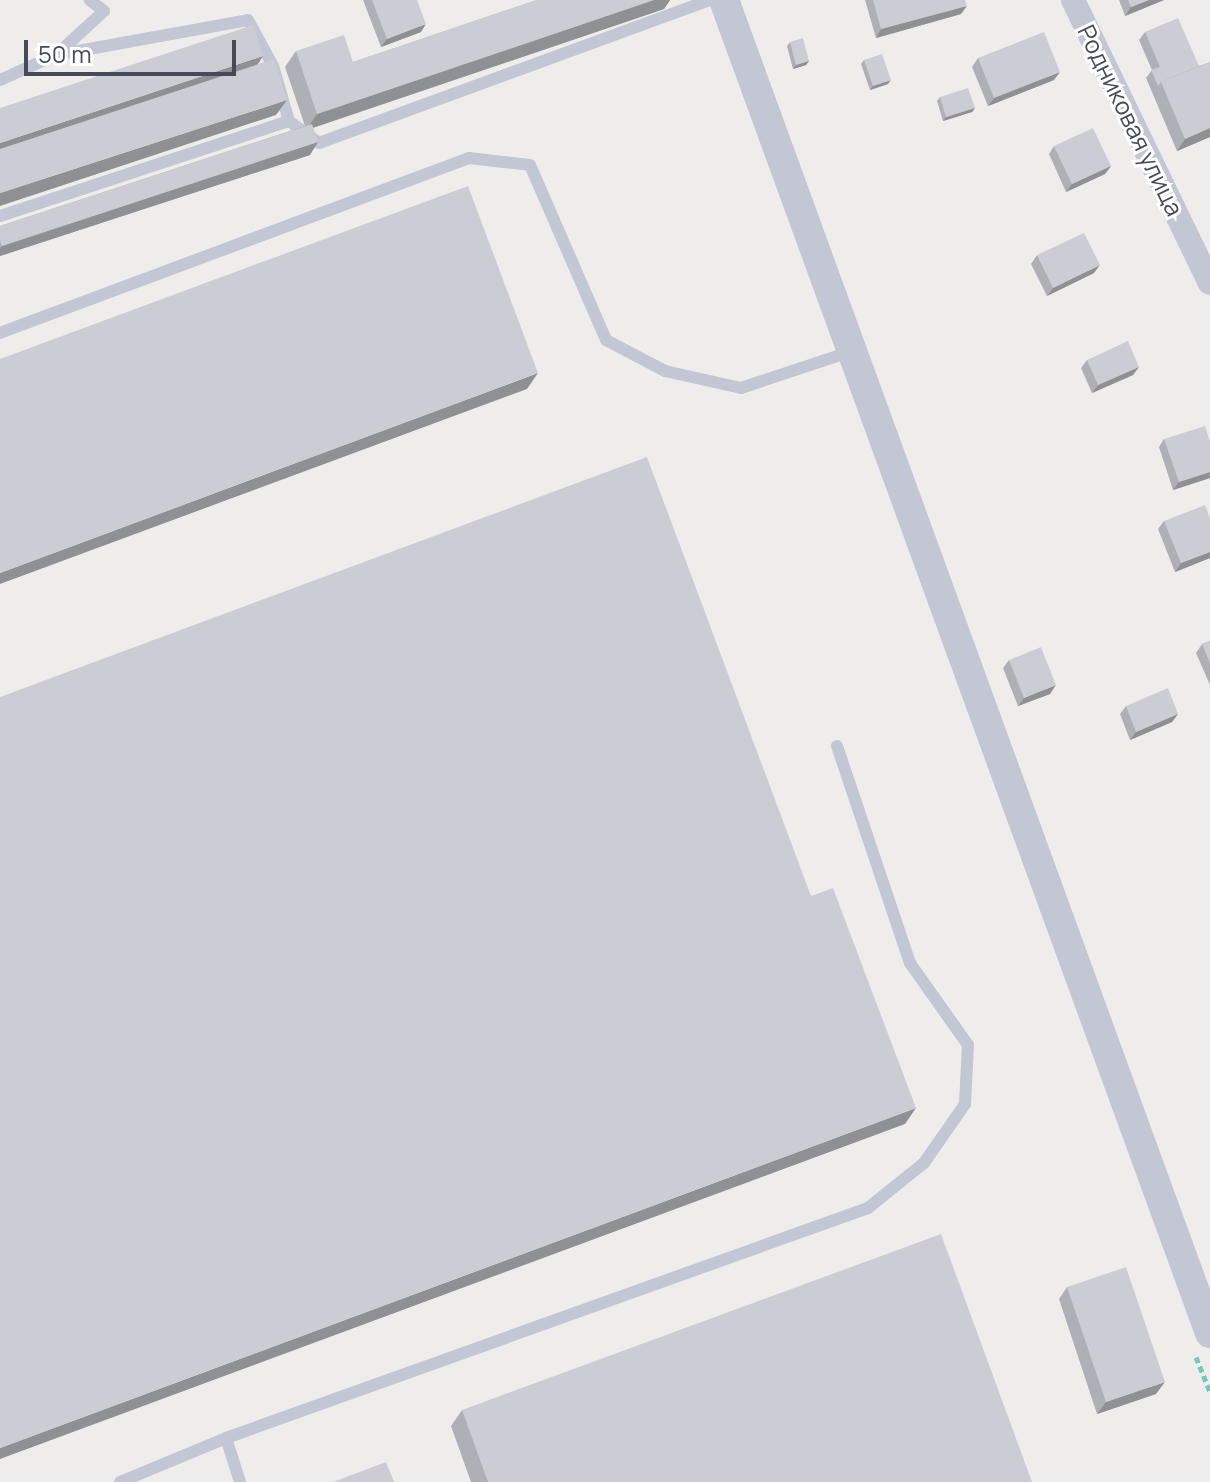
<!DOCTYPE html>
<meta charset="utf-8">
<style>
body{margin:0}
#map{position:relative;width:1210px;height:1482px;overflow:hidden;background:#efedec;font-family:Manrope,sans-serif}
div>[style]{position:absolute}
.path>*{height:5px;margin-top:-2.5px;transform-origin:0;background:repeating-linear-gradient(90deg,#74c8bc 0 6px,transparent 0 10px)}
.service>*{height:12px;margin:-6px;padding:0 6px;transform-origin:6px;border-radius:6px;background:#c3c6d3}
.minor>*{height:24px;margin:-12px;padding:0 12px;transform-origin:12px;border-radius:12px;background:#c3c6d3}
.tertiary>*{height:30px;margin:-15px;padding:0 15px;transform-origin:15px;border-radius:15px;background:#c3c6d3}
.wall>*{inset:0;background:#afb0b6}
.shaded-wall>*{inset:0;background:#8f9094}
.building>*{inset:0;background:#cccdd4}
span{translate:-50% -50%;white-space:nowrap;text-align:center;line-height:1.15;-webkit-text-stroke:6px #fff;paint-order:stroke}
.street-label{font-size:24px;color:#454958}
.scale{position:absolute;left:24px;top:40px;width:212px;height:36px;box-sizing:border-box;border:4px solid #454958;border-top:0;padding-left:10px;font-size:24px;line-height:28px;white-space:nowrap;color:#454958;-webkit-text-stroke:6px #fff;paint-order:stroke}
</style>
<div id="map">
<div class="path">
<div style="left:1196px;top:1357px;width:37px;rotate:68deg"></div>
</div>
<div class="service">
<div style="left:56px;top:55px;width:195px;rotate:-10.3deg"></div>
<div style="left:248px;top:20px;width:52px;rotate:61.5deg"></div>
<div style="left:273px;top:66px;width:57px;rotate:73.8deg"></div>
<div style="left:289px;top:121px;width:37px;rotate:36deg"></div>
<div style="left:319px;top:143px;width:415px;rotate:-20.1deg"></div>
<div style="left:0;top:80px;width:61px;rotate:-24.1deg"></div>
<div style="left:56px;top:55px;width:65px;rotate:-42.5deg"></div>
<div style="left:104px;top:11px;width:18px;rotate:-142deg"></div>
<div style="left:0;top:216px;width:304px;rotate:-18.2deg"></div>
<div style="left:0;top:333px;width:501px;rotate:-20.46deg"></div>
<div style="left:469px;top:158px;width:61px;rotate:6.5deg"></div>
<div style="left:530px;top:165px;width:191px;rotate:66.5deg"></div>
<div style="left:606px;top:340px;width:67px;rotate:27.7deg"></div>
<div style="left:665px;top:371px;width:78px;rotate:12.6deg"></div>
<div style="left:741px;top:388px;width:117px;rotate:-18.4deg"></div>
<div style="left:226px;top:1438px;width:46px;rotate:72.3deg"></div>
<div style="left:120px;top:1482px;width:115px;rotate:-22.5deg"></div>
<div style="left:226px;top:1438px;width:682px;rotate:-19.71deg"></div>
<div style="left:868px;top:1208px;width:72px;rotate:-38.8deg"></div>
<div style="left:924px;top:1163px;width:72px;rotate:-55.2deg"></div>
<div style="left:965px;top:1104px;width:59px;rotate:-87.1deg"></div>
<div style="left:968px;top:1045px;width:100px;rotate:-125.3deg"></div>
<div style="left:910px;top:963px;width:229px;rotate:-108.6deg"></div>
</div>
<div class="minor">
<div style="left:1073px;top:0;width:314px;rotate:64.2deg"></div>
</div>
<div class="tertiary">
<div style="left:724px;top:0;width:1419px;rotate:69.97deg"></div>
</div>
<div class="wall">
<div style="clip-path:polygon(363px 0,417px 0,421px 32px,381px 47px)"></div>
<div style="clip-path:polygon(537px 0,670px 0,664px 9px,313px 128px,310px 155px,0 256px,0 226px,305px 126px,285px 67px,296px 51px,353px 62px)"></div>
<div style="clip-path:polygon(865px 0,965px 0,961px 14px,876px 38px)"></div>
<div style="clip-path:polygon(1119px 0,1164px 0,1125px 16px)"></div>
<div style="clip-path:polygon(1145px 32px,1199px 66px,1210px 62px,1210px 137px,1177px 151px,1146px 78px,1152px 70px,1139px 40px)"></div>
<div style="clip-path:polygon(790px 42px,809px 61px,806px 65px,793px 69px,787px 46px)"></div>
<div style="clip-path:polygon(978px 58px,1054px 80px,988px 106px,972px 67px)"></div>
<div style="clip-path:polygon(864px 60px,888px 84px,870px 90px,861px 64px)"></div>
<div style="clip-path:polygon(940px 97px,975px 108px,972px 112px,943px 121px,937px 101px)"></div>
<div style="clip-path:polygon(1054px 146px,1111px 166px,1105px 174px,1066px 192px,1049px 154px)"></div>
<div style="clip-path:polygon(1037px 255px,1094px 273px,1047px 296px,1031px 264px)"></div>
<div style="clip-path:polygon(1087px 360px,1139px 367px,1133px 375px,1092px 393px,1081px 368px)"></div>
<div style="clip-path:polygon(1164px 439px,1210px 442px,1210px 478px,1173px 490px,1159px 447px)"></div>
<div style="clip-path:polygon(1210px 518px,1210px 558px,1175px 572px,1158px 529px,1164px 521px)"></div>
<div style="clip-path:polygon(1210px 641px,1210px 685px,1196px 653px,1202px 644px)"></div>
<div style="clip-path:polygon(1009px 660px,1050px 694px,1018px 706px,1003px 668px)"></div>
<div style="clip-path:polygon(1126px 706px,1178px 714px,1172px 722px,1130px 740px,1120px 714px)"></div>
<div style="clip-path:polygon(1067px 1287px,1156px 1394px,1097px 1414px,1059px 1299px)"></div>
<div style="clip-path:polygon(462px 1410px,1032px 1482px,471px 1482px,451px 1426px)"></div>
</div>
<div class="shaded-wall">
<div style="clip-path:polygon(654px 0,670px 0,664px 9px,306px 130px,317px 114px)"></div>
<div style="clip-path:polygon(1149px 0,1164px 0,1125px 16px,1131px 7px)"></div>
<div style="clip-path:polygon(967px 6px,961px 14px,876px 38px,881px 29px)"></div>
<div style="clip-path:polygon(426px 24px,421px 32px,381px 47px,387px 39px)"></div>
<div style="clip-path:polygon(263px 56px,255px 69px,0 152px,0 143px)"></div>
<div style="clip-path:polygon(809px 61px,806px 65px,793px 69px,796px 65px)"></div>
<div style="clip-path:polygon(1060px 72px,1054px 80px,988px 106px,994px 98px)"></div>
<div style="clip-path:polygon(891px 80px,888px 84px,870px 90px,873px 86px)"></div>
<div style="clip-path:polygon(287px 100px,276px 115px,0 206px,0 193px)"></div>
<div style="clip-path:polygon(975px 108px,972px 112px,943px 121px,946px 117px)"></div>
<div style="clip-path:polygon(1210px 128px,1210px 137px,1177px 151px,1185px 139px)"></div>
<div style="clip-path:polygon(318px 142px,310px 155px,0 256px,0 248px,2px 246px)"></div>
<div style="clip-path:polygon(1111px 166px,1105px 174px,1066px 192px,1072px 184px)"></div>
<div style="clip-path:polygon(1100px 265px,1094px 273px,1047px 296px,1053px 288px)"></div>
<div style="clip-path:polygon(1139px 367px,1133px 375px,1092px 393px,1098px 385px)"></div>
<div style="clip-path:polygon(538px 373px,527px 389px,0 584px,0 573px)"></div>
<div style="clip-path:polygon(1210px 472px,1210px 478px,1173px 490px,1179px 482px)"></div>
<div style="clip-path:polygon(1210px 552px,1210px 558px,1175px 572px,1181px 563px)"></div>
<div style="clip-path:polygon(1056px 685px,1050px 694px,1018px 706px,1024px 698px)"></div>
<div style="clip-path:polygon(1178px 714px,1172px 722px,1130px 740px,1136px 732px)"></div>
<div style="clip-path:polygon(916px 1108px,905px 1124px,0 1459px,0 1448px)"></div>
<div style="clip-path:polygon(1165px 1382px,1156px 1394px,1097px 1414px,1106px 1402px)"></div>
</div>
<div class="building">
<div style="clip-path:polygon(372px 0,417px 0,426px 24px,387px 39px)"></div>
<div style="clip-path:polygon(537px 0,654px 0,317px 114px,296px 51px,344px 35px,353px 62px)"></div>
<div style="clip-path:polygon(873px 0,965px 0,967px 6px,881px 29px)"></div>
<div style="clip-path:polygon(1128px 0,1149px 0,1131px 7px)"></div>
<div style="clip-path:polygon(1178px 18px,1199px 66px,1161px 82px,1158px 86px,1151px 70px,1160px 67px,1145px 32px)"></div>
<div style="clip-path:polygon(253px 25px,263px 56px,0 143px,0 108px)"></div>
<div style="clip-path:polygon(1044px 32px,1060px 72px,994px 98px,978px 58px)"></div>
<div style="clip-path:polygon(803px 38px,809px 61px,796px 65px,790px 42px)"></div>
<div style="clip-path:polygon(882px 54px,891px 80px,873px 86px,864px 60px)"></div>
<div style="clip-path:polygon(274px 59px,287px 100px,0 193px,0 149px)"></div>
<div style="clip-path:polygon(1210px 62px,1210px 128px,1185px 139px,1161px 82px)"></div>
<div style="clip-path:polygon(968px 88px,975px 108px,946px 117px,940px 97px)"></div>
<div style="clip-path:polygon(312px 124px,318px 142px,2px 246px,0 240px,0 226px)"></div>
<div style="clip-path:polygon(1093px 128px,1111px 166px,1072px 184px,1054px 146px)"></div>
<div style="clip-path:polygon(468px 186px,538px 373px,0 573px,0 359px)"></div>
<div style="clip-path:polygon(1084px 233px,1100px 265px,1053px 288px,1037px 255px)"></div>
<div style="clip-path:polygon(1128px 341px,1139px 367px,1098px 385px,1087px 360px)"></div>
<div style="clip-path:polygon(1205px 426px,1210px 442px,1210px 472px,1179px 482px,1164px 439px)"></div>
<div style="clip-path:polygon(647px 457px,811px 896px,833px 888px,916px 1108px,0 1448px,0 697px)"></div>
<div style="clip-path:polygon(1205px 505px,1210px 518px,1210px 552px,1181px 563px,1164px 521px)"></div>
<div style="clip-path:polygon(1210px 641px,1210px 663px,1202px 644px)"></div>
<div style="clip-path:polygon(1041px 647px,1056px 685px,1024px 698px,1009px 660px)"></div>
<div style="clip-path:polygon(1168px 688px,1178px 714px,1136px 732px,1126px 706px)"></div>
<div style="clip-path:polygon(941px 1234px,1032px 1482px,488px 1482px,462px 1410px)"></div>
<div style="clip-path:polygon(1126px 1267px,1165px 1382px,1106px 1402px,1067px 1287px)"></div>
<div style="clip-path:polygon(386px 1462px,394px 1482px,333px 1482px)"></div>
</div>
<div class="street-label">
<span style="left:1131px;top:120px;rotate:64deg">Родниковая улица</span>
</div>
<div class="scale">50 m</div>
</div>
